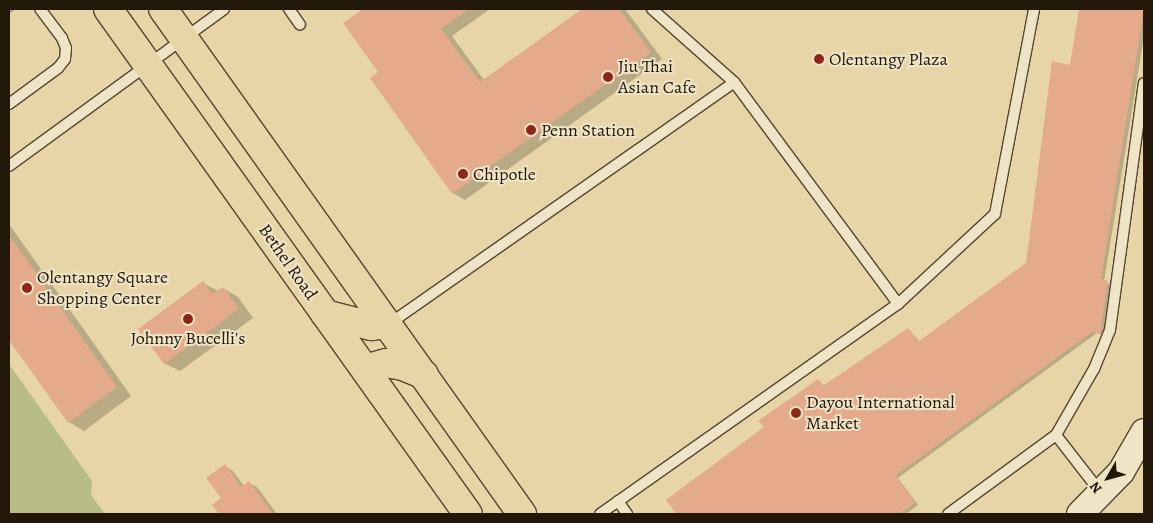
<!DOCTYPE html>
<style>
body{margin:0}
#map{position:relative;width:1153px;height:523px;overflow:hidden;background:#e7d5a7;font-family:Alegreya,serif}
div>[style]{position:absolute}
.green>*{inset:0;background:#b8bd85}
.shadow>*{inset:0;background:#0003}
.building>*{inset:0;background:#e3ab8c}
.roads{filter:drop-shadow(1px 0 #544631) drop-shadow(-1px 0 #544631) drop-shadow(0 1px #544631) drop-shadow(0 -1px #544631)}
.service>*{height:10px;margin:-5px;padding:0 5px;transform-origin:5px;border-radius:5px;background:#efe4c6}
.tertiary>*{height:26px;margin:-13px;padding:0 13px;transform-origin:13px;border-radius:13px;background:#efe4c6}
.primary>*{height:28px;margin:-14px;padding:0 14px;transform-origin:14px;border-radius:14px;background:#e7d5a7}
.dots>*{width:14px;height:14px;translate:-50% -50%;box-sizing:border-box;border:2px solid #efe4c6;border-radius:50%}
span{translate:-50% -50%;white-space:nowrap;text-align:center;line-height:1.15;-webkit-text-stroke:4px #efe4c6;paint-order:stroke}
.poi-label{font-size:18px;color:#23170a}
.left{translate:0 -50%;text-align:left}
.street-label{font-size:18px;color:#23170a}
.frame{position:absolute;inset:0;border:10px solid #23170a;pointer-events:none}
.north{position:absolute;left:1083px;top:453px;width:50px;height:50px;-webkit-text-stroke:4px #efe4c6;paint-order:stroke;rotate:232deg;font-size:14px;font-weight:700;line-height:20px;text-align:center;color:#23170a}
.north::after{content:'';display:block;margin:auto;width:18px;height:22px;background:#23170a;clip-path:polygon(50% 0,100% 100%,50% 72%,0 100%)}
</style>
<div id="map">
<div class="green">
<div style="clip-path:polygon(9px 364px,92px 481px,91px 495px,105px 514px,9px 514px)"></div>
</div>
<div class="shadow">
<div style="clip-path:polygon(9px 9px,16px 9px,9px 14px)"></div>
<div style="clip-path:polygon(365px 9px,490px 9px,452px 36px,484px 80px,584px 9px,625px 9px,662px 59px,465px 200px,453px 193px,380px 73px,344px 23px)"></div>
<div style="clip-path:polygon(1080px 9px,1144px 9px,1144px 36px,1104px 282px,1112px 285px,1104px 335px,1097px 333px,898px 478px,918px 505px,906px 514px,678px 514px,668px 500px,766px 427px,818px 380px,825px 387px,908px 329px,920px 342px,1027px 264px,1071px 66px)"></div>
<div style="clip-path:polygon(9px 224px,131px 396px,84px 431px,69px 422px,9px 338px)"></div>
<div style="clip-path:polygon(203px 283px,218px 291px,223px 288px,238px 297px,253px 318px,180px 371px,164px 363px)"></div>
<div style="clip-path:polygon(225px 466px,233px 471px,244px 486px,249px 483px,257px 487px,277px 514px,221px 514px,214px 505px,222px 499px)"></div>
</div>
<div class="building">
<div style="clip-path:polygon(363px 9px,469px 9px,441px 29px,480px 82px,582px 9px,619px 9px,651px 52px,452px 194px,370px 78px,378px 72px,343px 23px)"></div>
<div style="clip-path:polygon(1079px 9px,1144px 9px,1101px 279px,1108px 281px,1100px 334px,1092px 332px,896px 475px,915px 503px,899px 514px,676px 514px,666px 500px,764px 427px,758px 421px,818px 379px,823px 386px,908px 328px,919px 341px,1026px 263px,1052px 61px,1070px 65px)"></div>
<div style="clip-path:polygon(9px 235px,117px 387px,68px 423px,9px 340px)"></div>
<div style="clip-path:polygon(203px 281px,212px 294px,223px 287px,239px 309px,164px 364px,138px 329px)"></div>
<div style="clip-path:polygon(225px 464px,241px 487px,249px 481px,273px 514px,219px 514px,212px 505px,221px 498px,206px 478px)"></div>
</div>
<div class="roads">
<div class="service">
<div style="left:289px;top:9px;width:19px;rotate:55deg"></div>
<div style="left:652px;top:9px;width:110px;rotate:41.7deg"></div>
<div style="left:734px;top:82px;width:276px;rotate:53.5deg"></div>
<div style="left:898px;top:304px;width:132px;rotate:-42.9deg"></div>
<div style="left:995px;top:214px;width:209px;rotate:-79.2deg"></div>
<div style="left:9px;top:104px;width:61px;rotate:-36.3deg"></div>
<div style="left:58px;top:68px;width:11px;rotate:-52deg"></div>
<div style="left:65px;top:59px;width:11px;rotate:-85deg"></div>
<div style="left:66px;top:48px;width:11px;rotate:-112deg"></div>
<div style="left:62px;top:38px;width:36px;rotate:-127deg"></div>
<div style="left:9px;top:166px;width:266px;rotate:-36.1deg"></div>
<div style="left:389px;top:324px;width:421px;rotate:-35deg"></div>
<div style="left:1056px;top:435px;width:76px;rotate:-60.1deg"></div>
<div style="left:1094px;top:369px;width:42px;rotate:-67.7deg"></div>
<div style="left:1110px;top:330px;width:249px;rotate:-82.2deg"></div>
<div style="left:618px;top:501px;width:16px;rotate:55deg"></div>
<div style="left:600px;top:514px;width:365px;rotate:-35.2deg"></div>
<div style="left:948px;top:514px;width:134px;rotate:-36.2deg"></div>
<div style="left:1056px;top:435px;width:73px;rotate:52.2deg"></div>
</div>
<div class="tertiary">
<div style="left:1080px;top:514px;width:59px;rotate:-45.7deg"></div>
<div style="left:1121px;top:472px;width:46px;rotate:-60.1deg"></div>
</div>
<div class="primary">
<div style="left:108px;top:9px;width:620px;rotate:54.52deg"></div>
<div style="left:163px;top:9px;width:620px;rotate:54.59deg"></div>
<div style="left:325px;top:314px;width:48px;rotate:14.6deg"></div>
<div style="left:371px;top:326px;width:17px;rotate:-7deg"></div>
<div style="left:365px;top:369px;width:22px;rotate:-16deg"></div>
<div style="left:386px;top:363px;width:17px;rotate:10deg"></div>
<div style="left:403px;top:366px;width:23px;rotate:23deg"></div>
</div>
</div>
<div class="dots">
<div style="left:819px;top:59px;background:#8f2418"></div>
<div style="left:608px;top:77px;background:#8f2418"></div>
<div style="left:531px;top:130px;background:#8f2418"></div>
<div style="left:463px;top:174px;background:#8f2418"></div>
<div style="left:27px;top:288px;background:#8f2418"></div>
<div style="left:188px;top:319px;background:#8f2418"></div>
<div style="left:796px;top:413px;background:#8f2418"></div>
</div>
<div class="poi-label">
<span class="left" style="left:829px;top:59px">Olentangy Plaza</span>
<span class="left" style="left:618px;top:77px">Jiu Thai<br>Asian Cafe</span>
<span class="left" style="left:541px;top:130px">Penn Station</span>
<span class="left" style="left:473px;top:174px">Chipotle</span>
<span class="left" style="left:37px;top:288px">Olentangy Square<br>Shopping Center</span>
<span style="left:188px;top:338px">Johnny Bucelli's</span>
<span class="left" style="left:806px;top:413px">Dayou International<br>Market</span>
</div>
<div class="street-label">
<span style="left:288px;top:262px;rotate:55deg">Bethel Road</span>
</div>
<div class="frame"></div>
<div class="north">N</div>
</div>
